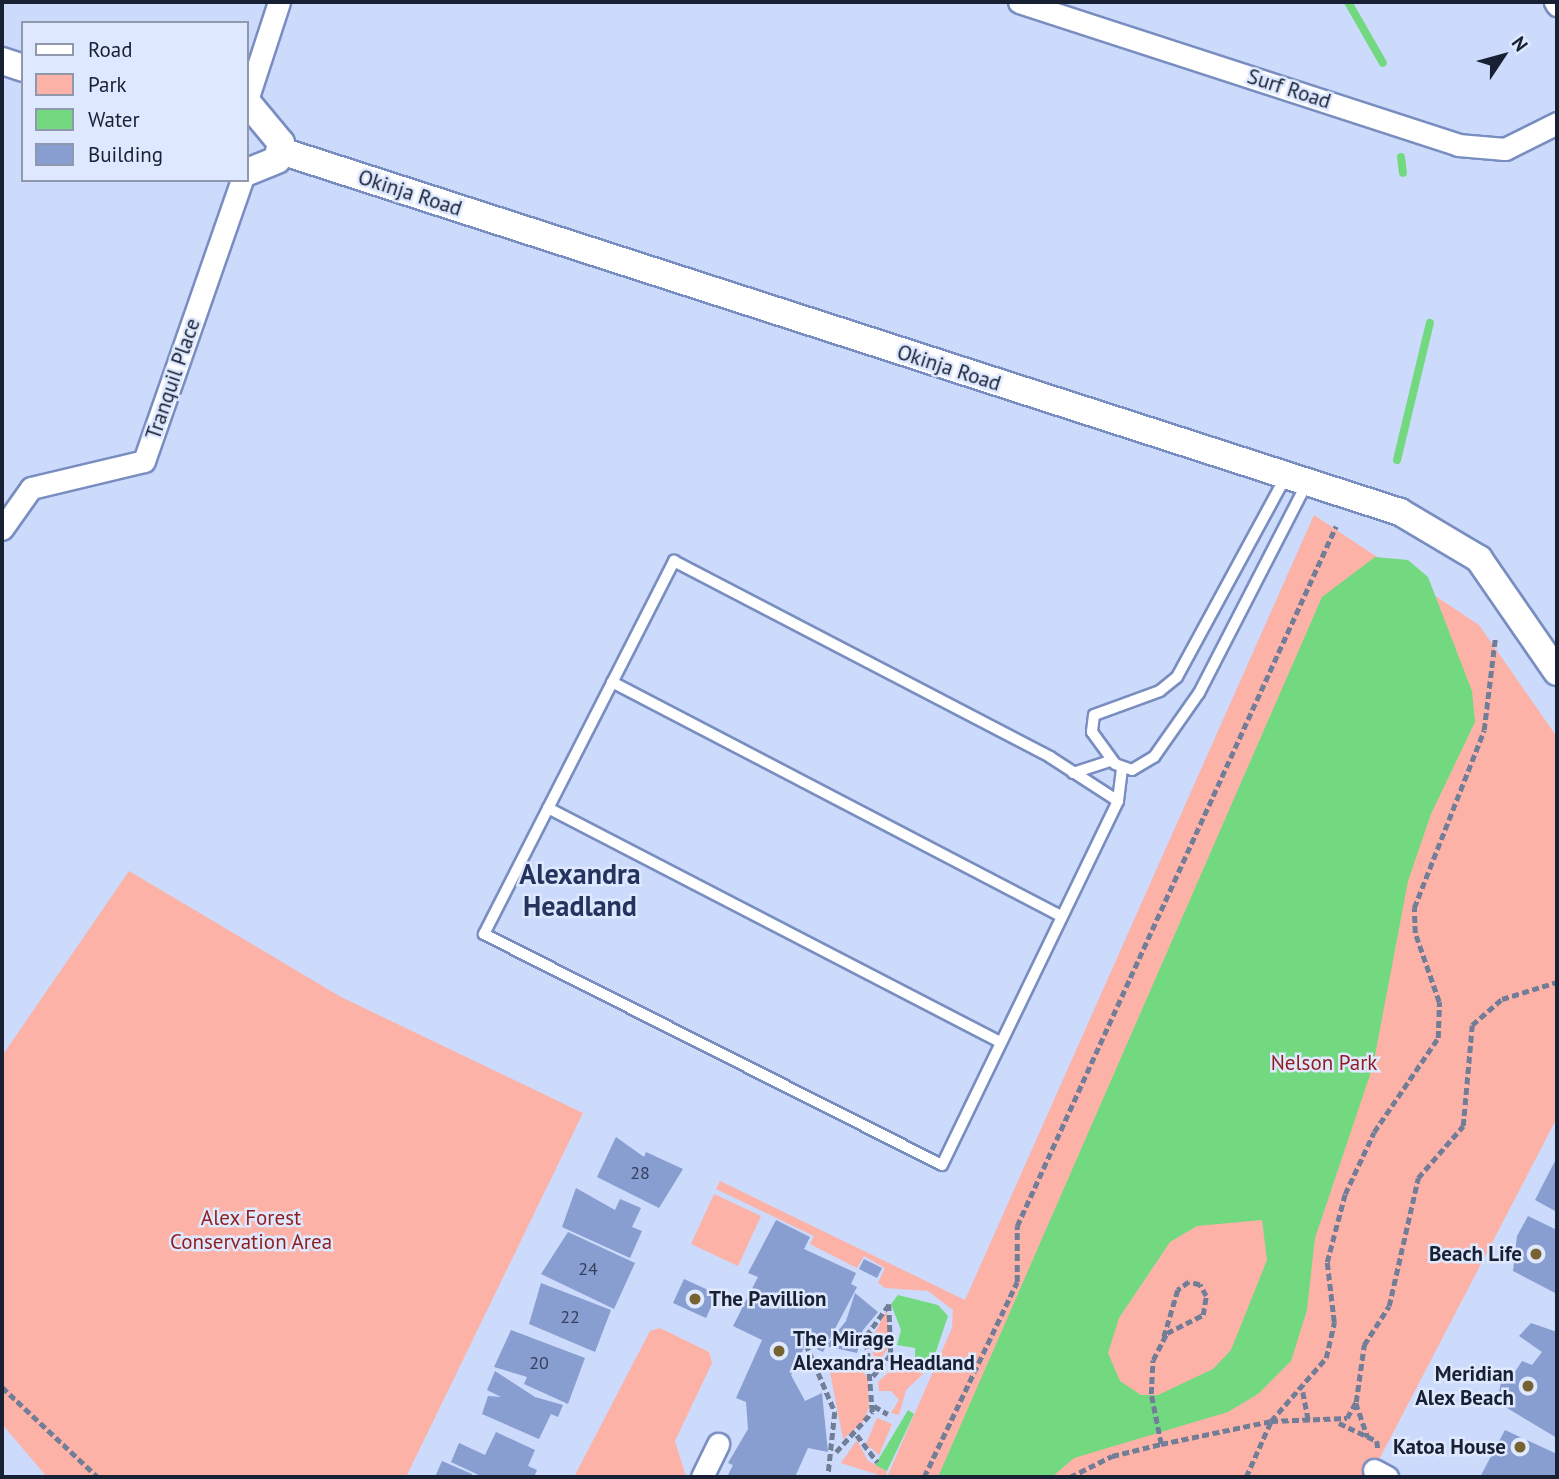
<!DOCTYPE html>
<style>
body{margin:0}
#map{position:relative;width:1559px;height:1479px;overflow:hidden;background:#ccdafb;font-family:"PT Sans",sans-serif}
div>[style]{position:absolute}
.green>*{inset:0;background:#fdb2a8}
.water>*{inset:0;background:#72d980}
.stream>*{height:8px;margin:-4px;padding:0 4px;transform-origin:4px;border-radius:4px;background:#72d980}
.building>*{inset:0;background:#889dd0}
.path>*{height:4.5px;margin-top:-2.25px;transform-origin:0;background:repeating-linear-gradient(90deg,#727d98 0 7px,transparent 0 10.5px)}
.roads{filter:drop-shadow(2px 0 #798ec0) drop-shadow(-2px 0 #798ec0) drop-shadow(0 2px #798ec0) drop-shadow(0 -2px #798ec0)}
.service>*{height:10px;margin:-5px;padding:0 5px;transform-origin:5px;border-radius:5px;background:#fff}
.minor>*{height:21px;margin:-10.5px;padding:0 10.5px;transform-origin:10.5px;border-radius:10.5px;background:#fff}
.tertiary>*{height:26px;margin:-13px;padding:0 13px;transform-origin:13px;border-radius:13px;background:#fff}
.dots>*{width:19px;height:19px;translate:-50% -50%;box-sizing:border-box;border:4px solid #dee8fe;border-radius:50%}
span{translate:-50% -50%;white-space:nowrap;text-align:center;line-height:1.15;-webkit-text-stroke:5px #dee8fe;paint-order:stroke}
.number-label{font-size:18px;color:#343f5b}
.number-label span{-webkit-text-stroke-width:0}
.street-label{font-size:21px;color:#182034}
.park-label{font-size:21px;color:#901e1c}
.poi-label{font-size:21px;color:#182034;font-weight:700}
.right{translate:-100% -50%;text-align:right}
.left{translate:0 -50%;text-align:left}
.district-label{font-size:28px;color:#24345f;font-weight:700}
.frame{position:absolute;inset:0;border:4px solid #182034;pointer-events:none}
.legend{position:absolute;left:21px;top:21px;width:228px;height:161px;box-sizing:border-box;background:#dee8fe;border:2px solid #8f98ad;margin:0;padding:9px 12px;list-style:none;font-size:21px;color:#182034}
.legend li{display:flex;align-items:center;gap:14px;height:35px}
.legend b{width:35px;border:2px solid #8f98ad}
.north{position:absolute;left:1468px;top:21px;width:70px;height:70px;-webkit-text-stroke:5px #dee8fe;paint-order:stroke;rotate:54deg;font-size:19px;font-weight:700;line-height:28px;text-align:center;color:#182034}
.north::after{content:'';display:block;margin:auto;width:24px;height:32px;background:#182034;clip-path:polygon(50% 0,100% 100%,50% 72%,0 100%)}
</style>
<div id="map">
<div class="green">
<div style="clip-path:polygon(1314px 515px,1479px 625px,1557px 737px,1557px 1118px,1370px 1477px,887px 1477px,952px 1328px,953px 1310px,928px 1291px,885px 1288px,878px 1283px,885px 1268px,864px 1256px,857px 1268px,810px 1244px,814px 1236px,716px 1189px,720px 1181px,965px 1300px)"></div>
<div style="clip-path:polygon(129px 871px,341px 997px,583px 1113px,406px 1477px,47px 1477px,2px 1424px,2px 1056px)"></div>
<div style="clip-path:polygon(714px 1194px,761px 1216px,738px 1266px,691px 1244px)"></div>
<div style="clip-path:polygon(887px 1310px,889px 1347px,877px 1363px,869px 1344px)"></div>
<div style="clip-path:polygon(660px 1328px,709px 1352px,712px 1363px,675px 1441px,686px 1477px,574px 1477px,650px 1331px)"></div>
<div style="clip-path:polygon(859px 1365px,868px 1379px,869px 1407px,863px 1422px,843px 1439px,830px 1372px)"></div>
<div style="clip-path:polygon(910px 1365px,923px 1374px,906px 1390px,899px 1415px,891px 1413px,899px 1400px,891px 1391px,879px 1391px,878px 1382px,894px 1367px)"></div>
<div style="clip-path:polygon(877px 1418px,892px 1424px,879px 1455px,866px 1444px)"></div>
<div style="clip-path:polygon(857px 1440px,868px 1461px,887px 1471px,885px 1477px,841px 1463px)"></div>
</div>
<div class="water">
<div style="clip-path:polygon(evenodd,1375px 557px,1408px 560px,1428px 577px,1472px 691px,1475px 722px,1431px 814px,1408px 881px,1373px 1066px,1315px 1238px,1307px 1310px,1291px 1361px,1258px 1394px,1228px 1412px,1074px 1458px,1052px 1477px,938px 1477px,1322px 597px,1375px 557px,1262px 1220px,1267px 1260px,1231px 1350px,1213px 1369px,1158px 1395px,1141px 1395px,1120px 1381px,1108px 1353px,1119px 1318px,1170px 1242px,1197px 1226px,1262px 1220px)"></div>
<div style="clip-path:polygon(898px 1295px,938px 1305px,948px 1316px,929px 1372px,915px 1365px,915px 1348px,897px 1345px,901px 1330px,891px 1304px)"></div>
<div style="clip-path:polygon(908px 1410px,914px 1414px,887px 1471px,875px 1465px)"></div>
</div>
<div class="stream">
<div style="left:1348px;top:2px;width:70px;rotate:60.2deg"></div>
<div style="left:1401px;top:157px;width:16px;rotate:83deg"></div>
<div style="left:1397px;top:460px;width:141px;rotate:-76.5deg"></div>
</div>
<div class="building">
<div style="clip-path:polygon(616px 1137px,644px 1157px,646px 1152px,683px 1169px,659px 1208px,597px 1177px)"></div>
<div style="clip-path:polygon(1557px 1157px,1557px 1212px,1535px 1200px)"></div>
<div style="clip-path:polygon(576px 1188px,615px 1210px,620px 1199px,641px 1208px,632px 1227px,642px 1231px,630px 1258px,562px 1227px)"></div>
<div style="clip-path:polygon(1528px 1216px,1557px 1230px,1557px 1294px,1513px 1271px,1517px 1236px)"></div>
<div style="clip-path:polygon(776px 1220px,810px 1237px,804px 1249px,856px 1273px,851px 1284px,857px 1287px,826px 1346px,846px 1321px,855px 1293px,878px 1312px,863px 1330px,857px 1353px,826px 1346px,823px 1352px,806px 1344px,791px 1375px,805px 1401px,822px 1393px,828px 1452px,808px 1448px,795px 1477px,727px 1477px,733px 1465px,728px 1463px,748px 1429px,746px 1402px,736px 1398px,762px 1340px,733px 1326px,758px 1277px,748px 1273px)"></div>
<div style="clip-path:polygon(568px 1232px,635px 1263px,614px 1309px,541px 1274px)"></div>
<div style="clip-path:polygon(864px 1259px,882px 1268px,877px 1278px,859px 1269px)"></div>
<div style="clip-path:polygon(684px 1279px,717px 1294px,706px 1318px,673px 1303px)"></div>
<div style="clip-path:polygon(541px 1283px,611px 1310px,595px 1352px,529px 1324px)"></div>
<div style="clip-path:polygon(1531px 1323px,1557px 1332px,1557px 1438px,1497px 1402px,1503px 1373px,1513px 1375px,1522px 1361px,1532px 1365px,1542px 1352px,1519px 1336px)"></div>
<div style="clip-path:polygon(511px 1330px,585px 1358px,568px 1404px,524px 1384px,527px 1377px,494px 1367px)"></div>
<div style="clip-path:polygon(495px 1371px,535px 1397px,563px 1405px,558px 1417px,551px 1414px,539px 1439px,482px 1414px,488px 1396px,501px 1397px,487px 1390px)"></div>
<div style="clip-path:polygon(1505px 1430px,1557px 1454px,1557px 1477px,1480px 1477px)"></div>
<div style="clip-path:polygon(496px 1432px,535px 1450px,528px 1466px,537px 1470px,534px 1477px,483px 1477px,451px 1462px,459px 1443px,485px 1455px)"></div>
<div style="clip-path:polygon(442px 1461px,472px 1474px,471px 1477px,435px 1477px)"></div>
</div>
<div class="path">
<div style="left:806px;top:1344px;width:74px;rotate:66.9deg"></div>
<div style="left:835px;top:1412px;width:65px;rotate:96.1deg"></div>
<div style="left:820px;top:1369px;width:48px;rotate:-10.8deg"></div>
<div style="left:2px;top:1387px;width:132px;rotate:43.2deg"></div>
<div style="left:1303px;top:1392px;width:31px;rotate:79deg"></div>
<div style="left:1356px;top:1403px;width:36px;rotate:71deg"></div>
<div style="left:874px;top:1406px;width:16px;rotate:30deg"></div>
<div style="left:1339px;top:1423px;width:42px;rotate:25.3deg"></div>
<div style="left:1377px;top:1441px;width:8px;rotate:83deg"></div>
<div style="left:857px;top:1435px;width:34px;rotate:53deg"></div>
<div style="left:1161px;top:1444px;width:112px;rotate:-11.8deg"></div>
<div style="left:1271px;top:1421px;width:76px;rotate:-2.3deg"></div>
<div style="left:1347px;top:1418px;width:18px;rotate:-61deg"></div>
<div style="left:1356px;top:1402px;width:58px;rotate:-82deg"></div>
<div style="left:1364px;top:1345px;width:46px;rotate:-57.3deg"></div>
<div style="left:1389px;top:1306px;width:131px;rotate:-77.2deg"></div>
<div style="left:1418px;top:1178px;width:69px;rotate:-49.1deg"></div>
<div style="left:1463px;top:1126px;width:101px;rotate:-84.9deg"></div>
<div style="left:1472px;top:1025px;width:40px;rotate:-41deg"></div>
<div style="left:1502px;top:999px;width:58px;rotate:-17.2deg"></div>
<div style="left:836px;top:1452px;width:54px;rotate:-48deg"></div>
<div style="left:872px;top:1412px;width:76px;rotate:-94.5deg"></div>
<div style="left:866px;top:1336px;width:39px;rotate:-54deg"></div>
<div style="left:889px;top:1304px;width:51px;rotate:87.8deg"></div>
<div style="left:891px;top:1355px;width:30px;rotate:130deg"></div>
<div style="left:924px;top:1477px;width:216px;rotate:-64.5deg"></div>
<div style="left:1017px;top:1282px;width:56px;rotate:-90deg"></div>
<div style="left:1017px;top:1226px;width:769px;rotate:-65.5deg"></div>
<div style="left:1070px;top:1477px;width:47px;rotate:-26.6deg"></div>
<div style="left:1112px;top:1456px;width:50px;rotate:-13.8deg"></div>
<div style="left:1161px;top:1444px;width:51px;rotate:-101.3deg"></div>
<div style="left:1151px;top:1394px;width:34px;rotate:-87deg"></div>
<div style="left:1153px;top:1360px;width:30px;rotate:-63deg"></div>
<div style="left:1167px;top:1333px;width:40px;rotate:-26.6deg"></div>
<div style="left:1203px;top:1315px;width:19px;rotate:-81deg"></div>
<div style="left:1206px;top:1296px;width:13px;rotate:-119deg"></div>
<div style="left:1200px;top:1285px;width:11px;rotate:-165deg"></div>
<div style="left:1189px;top:1282px;width:14px;rotate:144deg"></div>
<div style="left:1178px;top:1290px;width:49px;rotate:106.6deg"></div>
<div style="left:1246px;top:1477px;width:61px;rotate:-65.9deg"></div>
<div style="left:1271px;top:1421px;width:84px;rotate:-48.9deg"></div>
<div style="left:1326px;top:1358px;width:37px;rotate:-77deg"></div>
<div style="left:1334px;top:1322px;width:60px;rotate:-96.7deg"></div>
<div style="left:1327px;top:1262px;width:70px;rotate:-75.2deg"></div>
<div style="left:1345px;top:1194px;width:68px;rotate:-64.9deg"></div>
<div style="left:1374px;top:1132px;width:114px;rotate:-55.8deg"></div>
<div style="left:1438px;top:1038px;width:36px;rotate:-88deg"></div>
<div style="left:1439px;top:1002px;width:73px;rotate:-109.2deg"></div>
<div style="left:1415px;top:933px;width:25px;rotate:-92deg"></div>
<div style="left:1414px;top:908px;width:191px;rotate:-68.5deg"></div>
<div style="left:1484px;top:730px;width:92px;rotate:-83.1deg"></div>
</div>
<div class="roads">
<div class="service">
<div style="left:1285px;top:478px;width:226px;rotate:118.5deg"></div>
<div style="left:1177px;top:677px;width:22px;rotate:141deg"></div>
<div style="left:1160px;top:691px;width:70px;rotate:160deg"></div>
<div style="left:1094px;top:715px;width:17px;rotate:97deg"></div>
<div style="left:1092px;top:732px;width:39px;rotate:54deg"></div>
<div style="left:1115px;top:764px;width:18px;rotate:19deg"></div>
<div style="left:1132px;top:770px;width:26px;rotate:-31deg"></div>
<div style="left:1154px;top:757px;width:78px;rotate:-54.9deg"></div>
<div style="left:1199px;top:693px;width:234px;rotate:-62.8deg"></div>
<div style="left:674px;top:561px;width:424px;rotate:27.5deg"></div>
<div style="left:1050px;top:757px;width:81px;rotate:32.9deg"></div>
<div style="left:1118px;top:801px;width:404px;rotate:115.8deg"></div>
<div style="left:942px;top:1165px;width:513px;rotate:-153.24deg"></div>
<div style="left:484px;top:934px;width:419px;rotate:-63deg"></div>
<div style="left:612px;top:682px;width:504px;rotate:27.53deg"></div>
<div style="left:1073px;top:773px;width:39px;rotate:-18deg"></div>
<div style="left:1118px;top:801px;width:33px;rotate:-83deg"></div>
<div style="left:548px;top:808px;width:509px;rotate:27.37deg"></div>
</div>
<div class="minor">
<div style="left:1019px;top:2px;width:462px;rotate:18deg"></div>
<div style="left:1458px;top:145px;width:47px;rotate:4.9deg"></div>
<div style="left:1505px;top:149px;width:58px;rotate:-26.6deg"></div>
<div style="left:1555px;top:2px;width:4px;rotate:56deg"></div>
<div style="left:247px;top:100px;width:103px;rotate:-71.9deg"></div>
<div style="left:2px;top:529px;width:50px;rotate:-54.7deg"></div>
<div style="left:31px;top:488px;width:116px;rotate:-13.4deg"></div>
<div style="left:144px;top:461px;width:298px;rotate:-70.8deg"></div>
<div style="left:1374px;top:1470px;width:15px;rotate:28deg"></div>
<div style="left:702px;top:1477px;width:37px;rotate:-64deg"></div>
</div>
<div class="tertiary">
<div style="left:2px;top:61px;width:22px;rotate:18deg"></div>
<div style="left:247px;top:102px;width:53px;rotate:50.3deg"></div>
<div style="left:281px;top:143px;width:17px;rotate:103deg"></div>
<div style="left:277px;top:160px;width:32px;rotate:158deg"></div>
<div style="left:281px;top:151px;width:1176px;rotate:17.88deg"></div>
<div style="left:1400px;top:512px;width:92px;rotate:30.7deg"></div>
<div style="left:1479px;top:559px;width:137px;rotate:55.4deg"></div>
</div>
</div>
<div class="dots">
<div style="left:1536px;top:1254px;background:#776231"></div>
<div style="left:695px;top:1299px;background:#776231"></div>
<div style="left:779px;top:1351px;background:#776231"></div>
<div style="left:1528px;top:1386px;background:#776231"></div>
<div style="left:1520px;top:1447px;background:#776231"></div>
</div>
<div class="number-label">
<span style="left:640px;top:1173px">28</span>
<span style="left:588px;top:1269px">24</span>
<span style="left:570px;top:1317px">22</span>
<span style="left:539px;top:1363px">20</span>
</div>
<div class="street-label">
<span style="left:1289px;top:89px;rotate:18deg">Surf Road</span>
<span style="left:410px;top:193px;rotate:18deg">Okinja Road</span>
<span style="left:949px;top:368px;rotate:18deg">Okinja Road</span>
<span style="left:173px;top:379px;rotate:-71deg">Tranquil Place</span>
</div>
<div class="park-label">
<span style="left:1324px;top:1063px">Nelson Park</span>
<span style="left:251px;top:1230px">Alex Forest<br>Conservation Area</span>
</div>
<div class="poi-label">
<span class="right" style="left:1522px;top:1254px">Beach Life</span>
<span class="left" style="left:709px;top:1299px">The Pavillion</span>
<span class="left" style="left:793px;top:1351px">The Mirage<br>Alexandra Headland</span>
<span class="right" style="left:1514px;top:1386px">Meridian<br>Alex Beach</span>
<span class="right" style="left:1506px;top:1447px">Katoa House</span>
</div>
<div class="district-label">
<span style="left:580px;top:890px">Alexandra<br>Headland</span>
</div>
<div class="frame"></div>
<ul class="legend">
<li><b style="height:9px;background:#fff"></b>Road</li>
<li><b style="height:19px;background:#fdb2a8"></b>Park</li>
<li><b style="height:19px;background:#72d980"></b>Water</li>
<li><b style="height:19px;background:#889dd0"></b>Building</li>
</ul>
<div class="north">N</div>
</div>
